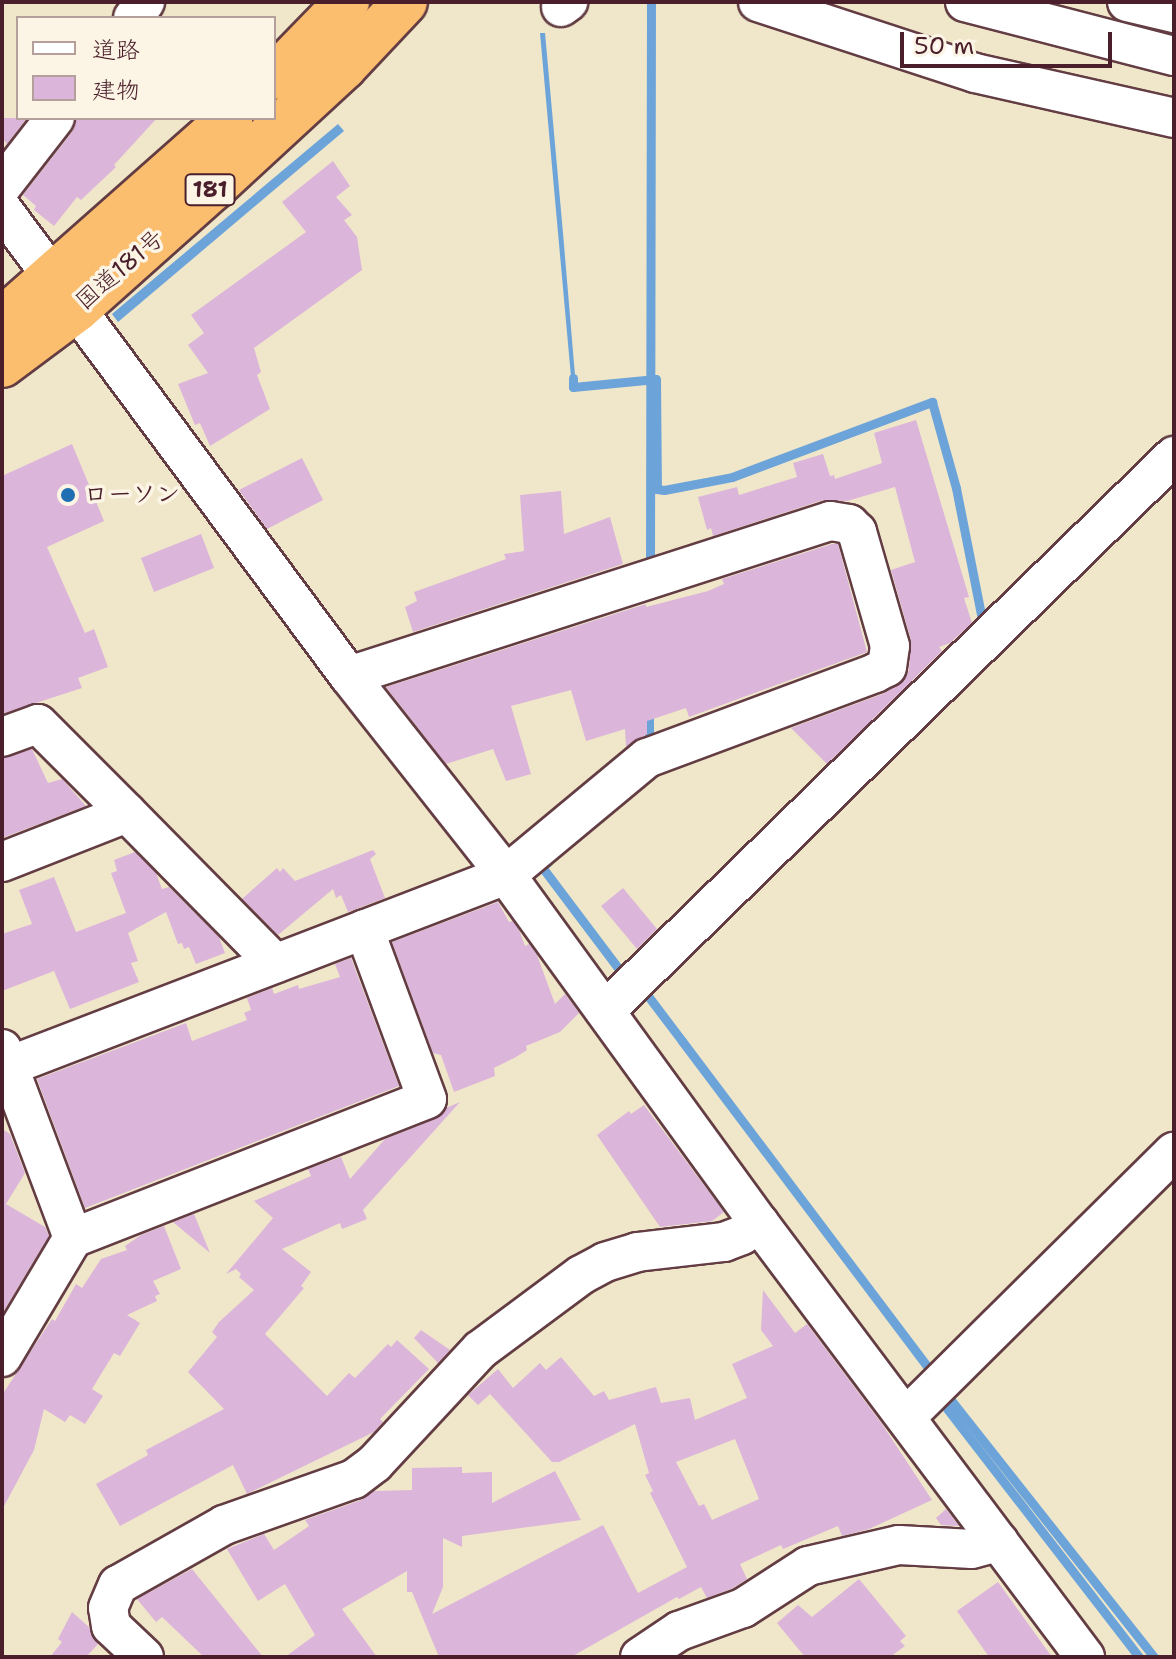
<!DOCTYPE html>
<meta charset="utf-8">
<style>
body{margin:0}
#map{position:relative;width:1176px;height:1659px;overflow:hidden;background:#f0e7ca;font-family:"Shantell Sans","Klee One",sans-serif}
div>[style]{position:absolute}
.water>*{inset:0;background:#6ca4da}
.stream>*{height:9px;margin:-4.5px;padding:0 4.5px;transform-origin:4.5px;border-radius:4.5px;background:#6ca4da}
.building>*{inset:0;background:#dcb5da}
.roads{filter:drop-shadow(2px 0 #633d43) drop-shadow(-2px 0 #633d43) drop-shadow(0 2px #633d43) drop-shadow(0 -2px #633d43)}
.minor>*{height:38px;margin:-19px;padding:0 19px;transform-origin:19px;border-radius:19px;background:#fff}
.highway>*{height:44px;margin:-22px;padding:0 22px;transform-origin:22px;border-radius:22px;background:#fbbd6e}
.dots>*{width:22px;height:22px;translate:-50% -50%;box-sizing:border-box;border:4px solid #fcf5e5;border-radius:50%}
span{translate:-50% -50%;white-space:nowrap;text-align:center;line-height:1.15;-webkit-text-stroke:7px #fcf5e5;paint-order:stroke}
.shield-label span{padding:2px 6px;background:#fcf5e5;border:2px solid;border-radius:6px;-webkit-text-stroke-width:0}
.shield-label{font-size:22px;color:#4a1f2b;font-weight:700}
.street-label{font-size:24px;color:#4a1f2b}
.poi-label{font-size:24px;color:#4a1f2b;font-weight:700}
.left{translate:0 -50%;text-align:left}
.frame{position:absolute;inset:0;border:4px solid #4a1f2b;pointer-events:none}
.legend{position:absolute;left:16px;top:16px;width:260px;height:104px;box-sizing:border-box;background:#fcf5e5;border:2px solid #b59f9b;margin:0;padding:10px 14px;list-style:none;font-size:24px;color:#4a1f2b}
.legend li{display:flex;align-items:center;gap:16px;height:40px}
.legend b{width:40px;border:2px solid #b59f9b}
.scale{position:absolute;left:900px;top:32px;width:212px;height:36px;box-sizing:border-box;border:4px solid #4a1f2b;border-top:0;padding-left:10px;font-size:24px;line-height:28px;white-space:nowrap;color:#4a1f2b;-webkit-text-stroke:6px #fcf5e5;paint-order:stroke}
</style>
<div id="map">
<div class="water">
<div style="clip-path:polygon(540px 33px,545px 33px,563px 233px,576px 387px,572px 388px)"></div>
<div style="clip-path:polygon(338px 124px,344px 131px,118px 322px,112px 314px)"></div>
</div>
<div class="stream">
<div style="left:573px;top:378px;width:9px;rotate:90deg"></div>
<div style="left:573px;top:387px;width:83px;rotate:-5.5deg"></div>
<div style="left:656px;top:379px;width:110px;rotate:89.5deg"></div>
<div style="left:657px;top:489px;width:7px;rotate:8deg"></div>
<div style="left:664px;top:490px;width:69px;rotate:-10.8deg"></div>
<div style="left:732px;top:477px;width:214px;rotate:-20.6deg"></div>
<div style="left:932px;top:402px;width:89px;rotate:74.4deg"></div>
<div style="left:956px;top:488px;width:144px;rotate:78.8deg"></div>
<div style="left:650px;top:567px;width:565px;rotate:-89.9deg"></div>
<div style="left:649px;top:708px;width:38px;rotate:90deg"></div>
<div style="left:548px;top:862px;width:8px;rotate:140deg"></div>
<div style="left:542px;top:867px;width:128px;rotate:53deg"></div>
<div style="left:649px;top:987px;width:6px;rotate:129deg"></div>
<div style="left:645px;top:992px;width:61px;rotate:52.9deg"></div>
<div style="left:682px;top:1041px;width:422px;rotate:53deg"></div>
<div style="left:952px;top:1390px;width:7px;rotate:135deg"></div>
<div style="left:947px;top:1395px;width:334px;rotate:51.7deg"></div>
<div style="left:945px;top:1406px;width:317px;rotate:52.3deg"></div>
</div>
<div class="building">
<div style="clip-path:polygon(2px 118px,27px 118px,7px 144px,2px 138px)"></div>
<div style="clip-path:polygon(77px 118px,157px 118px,114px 165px,116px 167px,81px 200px,77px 197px,54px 226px,34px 210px,36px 206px,23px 195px,72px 132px)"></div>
<div style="clip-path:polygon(333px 161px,350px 186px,336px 197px,352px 215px,344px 220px,357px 237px,362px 270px,254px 348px,261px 372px,257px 375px,270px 409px,210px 446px,200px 423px,195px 425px,178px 384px,208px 373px,188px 345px,204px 333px,191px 315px,306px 232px,282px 202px)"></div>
<div style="clip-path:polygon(916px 420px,969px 597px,964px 598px,972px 623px,950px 643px,939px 647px,942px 651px,827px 764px,791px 728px,885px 693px,904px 680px,909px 670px,911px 640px,891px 570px,915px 562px,895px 487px,847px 501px,823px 500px,713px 536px,711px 528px,707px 530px,698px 497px,737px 487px,739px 495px,797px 477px,793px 463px,823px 454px,830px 476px,834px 475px,835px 479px,882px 463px,874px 433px)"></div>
<div style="clip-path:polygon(72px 444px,104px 521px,47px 547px,85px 633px,94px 629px,108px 667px,78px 678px,82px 688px,2px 714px,2px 476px)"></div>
<div style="clip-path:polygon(302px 458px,323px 500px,267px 529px,239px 490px)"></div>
<div style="clip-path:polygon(561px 491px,564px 534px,610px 517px,623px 564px,413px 632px,405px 607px,417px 601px,414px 592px,506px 559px,504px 554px,524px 551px,520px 495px)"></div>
<div style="clip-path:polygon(201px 534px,214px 568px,154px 592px,141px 558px)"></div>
<div style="clip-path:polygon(832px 544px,838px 544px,867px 652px,689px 717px,686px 708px,647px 721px,647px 734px,626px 747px,625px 729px,586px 741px,571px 690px,511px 706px,531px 774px,506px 781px,493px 749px,446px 764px,386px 687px,646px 604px,646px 607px,708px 591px,724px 584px,722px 579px)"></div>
<div style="clip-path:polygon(32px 749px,48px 783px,62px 779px,86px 806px,2px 838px,2px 758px)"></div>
<div style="clip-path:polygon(373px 850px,376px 854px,370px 859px,385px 898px,348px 912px,341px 895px,336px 898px,333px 889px,278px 935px,242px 899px,277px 868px,280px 872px,283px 868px,295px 881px)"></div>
<div style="clip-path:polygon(135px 852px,156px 873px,162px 889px,169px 887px,219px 937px,225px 953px,196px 964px,189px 947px,184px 949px,182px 943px,178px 944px,166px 912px,128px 933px,138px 961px,131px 963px,139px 982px,70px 1009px,54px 971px,2px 991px,2px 934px,32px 924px,19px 890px,54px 877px,76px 932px,126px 913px,111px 873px,117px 871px,114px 860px)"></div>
<div style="clip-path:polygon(623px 888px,657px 929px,637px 949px,601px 906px)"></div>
<div style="clip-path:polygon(498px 902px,509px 922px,513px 921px,519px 930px,525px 946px,529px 944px,537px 955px,555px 1004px,565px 994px,579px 1013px,560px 1032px,526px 1046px,527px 1050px,516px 1057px,494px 1068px,495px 1076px,454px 1092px,441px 1055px,433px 1053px,392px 942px)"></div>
<div style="clip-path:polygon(351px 958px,399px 1086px,85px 1208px,37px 1079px,186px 1023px,192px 1041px,247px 1020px,244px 1013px,251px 1010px,247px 998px,272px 988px,274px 994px,298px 985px,299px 989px,340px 977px,335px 964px)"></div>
<div style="clip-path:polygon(460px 1102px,363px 1210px,367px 1219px,342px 1229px,340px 1223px,282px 1249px,311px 1272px,301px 1286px,304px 1288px,265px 1334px,327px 1396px,349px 1373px,355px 1378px,388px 1344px,391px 1347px,397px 1340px,429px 1369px,380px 1419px,383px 1422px,374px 1432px,247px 1494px,233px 1465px,120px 1526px,96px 1484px,148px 1455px,146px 1450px,224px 1409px,188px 1372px,217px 1337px,212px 1332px,219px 1322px,254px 1290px,239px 1277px,241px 1274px,236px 1269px,226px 1274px,273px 1218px,254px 1201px,311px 1176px,308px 1169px,341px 1157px,350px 1179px,385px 1139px,435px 1119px,446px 1108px)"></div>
<div style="clip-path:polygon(644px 1105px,724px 1212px,712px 1221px,660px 1227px,597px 1135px,629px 1111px,631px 1114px)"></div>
<div style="clip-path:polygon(2px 1129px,10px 1134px,25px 1173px,6px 1204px,45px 1227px,49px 1236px,2px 1314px)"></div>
<div style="clip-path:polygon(194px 1214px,210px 1253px,173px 1222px)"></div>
<div style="clip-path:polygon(164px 1226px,181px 1269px,153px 1281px,160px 1294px,155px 1296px,157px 1301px,127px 1315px,140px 1323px,120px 1356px,114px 1353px,92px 1389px,103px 1396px,85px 1424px,70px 1415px,65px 1422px,44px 1409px,34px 1450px,2px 1510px,2px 1395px,52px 1319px,55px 1321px,76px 1284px,82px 1288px,101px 1259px,127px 1250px,125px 1246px,141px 1235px)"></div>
<div style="clip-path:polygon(evenodd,763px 1290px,795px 1333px,807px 1324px,882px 1424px,932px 1500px,869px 1529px,842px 1536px,838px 1526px,783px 1549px,781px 1545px,740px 1564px,747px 1579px,733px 1588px,707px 1598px,701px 1587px,679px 1599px,677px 1597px,571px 1657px,439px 1657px,412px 1592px,407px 1592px,407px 1571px,342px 1609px,377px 1657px,285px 1657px,315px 1635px,285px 1584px,258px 1601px,227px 1549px,264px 1534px,274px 1550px,309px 1526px,305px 1520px,361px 1500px,374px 1491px,412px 1490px,412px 1468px,462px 1467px,462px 1473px,492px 1472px,492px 1503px,555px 1471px,581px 1520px,462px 1536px,462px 1547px,443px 1538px,443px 1587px,432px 1614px,603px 1525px,638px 1593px,687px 1567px,650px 1493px,653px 1491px,645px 1475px,649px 1473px,635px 1424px,559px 1462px,552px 1462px,490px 1394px,478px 1405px,468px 1395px,498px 1369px,513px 1388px,540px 1363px,546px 1370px,561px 1357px,594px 1396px,604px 1391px,609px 1400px,656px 1387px,661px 1403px,690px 1398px,695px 1420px,747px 1398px,732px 1364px,773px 1346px,761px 1330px,763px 1290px,735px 1439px,759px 1499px,712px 1520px,704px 1504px,699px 1506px,676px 1462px,735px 1439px)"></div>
<div style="clip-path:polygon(421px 1330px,450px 1350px,438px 1363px,414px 1338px)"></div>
<div style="clip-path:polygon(946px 1509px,959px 1526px,941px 1525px,936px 1518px)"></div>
<div style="clip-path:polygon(192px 1569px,263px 1657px,204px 1657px,162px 1617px,156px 1622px,137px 1599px)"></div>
<div style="clip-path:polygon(859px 1579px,906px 1636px,900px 1641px,905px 1646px,890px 1657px,805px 1657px,777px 1623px,798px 1605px,812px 1617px)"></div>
<div style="clip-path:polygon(998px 1582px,1052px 1657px,989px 1657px,957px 1611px)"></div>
<div style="clip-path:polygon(72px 1612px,89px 1627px,98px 1644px,86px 1657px,50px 1657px,62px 1642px,58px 1639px)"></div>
</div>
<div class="roads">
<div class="minor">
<div style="left:758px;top:2px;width:228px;rotate:18.1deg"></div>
<div style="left:975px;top:73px;width:204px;rotate:12.7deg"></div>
<div style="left:965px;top:2px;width:216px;rotate:14.5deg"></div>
<div style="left:1127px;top:2px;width:48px;rotate:13.2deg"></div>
<div style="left:561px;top:7px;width:9px;rotate:-36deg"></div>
<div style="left:133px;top:18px;width:20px;rotate:-53deg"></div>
<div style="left:2px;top:186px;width:86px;rotate:-52.1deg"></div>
<div style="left:2px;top:209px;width:582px;rotate:53.39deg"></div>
<div style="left:349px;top:676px;width:253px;rotate:51.7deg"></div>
<div style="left:506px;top:875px;width:430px;rotate:54deg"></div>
<div style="left:759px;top:1223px;width:543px;rotate:53.09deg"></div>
<div style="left:2px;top:737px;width:38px;rotate:-20deg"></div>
<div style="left:38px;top:724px;width:126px;rotate:45deg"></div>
<div style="left:2px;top:862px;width:134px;rotate:-21.4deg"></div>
<div style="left:127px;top:813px;width:211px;rotate:45.4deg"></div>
<div style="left:605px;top:1011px;width:795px;rotate:-44.29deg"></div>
<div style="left:2px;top:1049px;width:202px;rotate:69.4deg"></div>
<div style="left:73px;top:1238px;width:380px;rotate:-21.4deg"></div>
<div style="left:427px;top:1099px;width:181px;rotate:-110.3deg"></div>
<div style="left:2px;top:1076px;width:12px;rotate:-55deg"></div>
<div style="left:9px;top:1066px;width:532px;rotate:-21.02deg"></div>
<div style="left:506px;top:875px;width:183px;rotate:-39.7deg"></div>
<div style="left:647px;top:758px;width:243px;rotate:-20.4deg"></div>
<div style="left:875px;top:673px;width:13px;rotate:-27deg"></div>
<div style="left:887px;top:667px;width:21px;rotate:-82deg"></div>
<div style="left:890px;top:646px;width:119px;rotate:-106.1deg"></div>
<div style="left:857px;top:532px;width:11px;rotate:-135deg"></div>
<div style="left:849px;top:524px;width:19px;rotate:-171deg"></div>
<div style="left:830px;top:521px;width:505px;rotate:162.14deg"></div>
<div style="left:2px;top:1357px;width:139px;rotate:-59.2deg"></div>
<div style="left:906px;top:1417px;width:377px;rotate:-44.7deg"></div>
<div style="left:144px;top:1657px;width:45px;rotate:-136.8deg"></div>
<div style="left:111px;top:1626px;width:18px;rotate:-99deg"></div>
<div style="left:108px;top:1608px;width:25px;rotate:-67deg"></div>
<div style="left:118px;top:1585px;width:122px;rotate:-29.5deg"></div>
<div style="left:224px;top:1525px;width:138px;rotate:-19.5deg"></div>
<div style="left:354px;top:1479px;width:26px;rotate:-37deg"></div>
<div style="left:375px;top:1463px;width:154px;rotate:-47.1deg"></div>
<div style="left:480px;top:1350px;width:126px;rotate:-36.6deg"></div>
<div style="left:581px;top:1275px;width:27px;rotate:-28deg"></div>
<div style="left:605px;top:1262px;width:34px;rotate:-17deg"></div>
<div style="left:637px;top:1252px;width:88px;rotate:-6.6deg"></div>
<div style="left:724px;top:1242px;width:19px;rotate:-21deg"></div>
<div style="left:742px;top:1235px;width:21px;rotate:-35deg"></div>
<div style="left:640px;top:1657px;width:47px;rotate:-33.7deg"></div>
<div style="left:679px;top:1631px;width:68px;rotate:-19.8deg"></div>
<div style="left:743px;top:1608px;width:77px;rotate:-32.9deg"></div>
<div style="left:808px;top:1566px;width:93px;rotate:-13deg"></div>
<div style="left:899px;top:1545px;width:73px;rotate:3.1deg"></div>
<div style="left:972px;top:1549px;width:28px;rotate:-15deg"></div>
</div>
<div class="highway">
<div style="left:274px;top:77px;width:105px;rotate:-45.8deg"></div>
<div style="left:2px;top:320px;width:305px;rotate:-41.5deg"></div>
<div style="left:2px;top:365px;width:94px;rotate:-36.7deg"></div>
<div style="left:77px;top:309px;width:182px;rotate:-41.7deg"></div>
<div style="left:213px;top:188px;width:178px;rotate:-42.7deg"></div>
<div style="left:344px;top:67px;width:89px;rotate:-46.8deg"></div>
</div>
</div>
<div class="dots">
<div style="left:68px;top:495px;background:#1f6fb2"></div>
</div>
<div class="shield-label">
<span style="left:210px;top:190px">181</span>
</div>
<div class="street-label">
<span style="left:120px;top:270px;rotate:-41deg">国道181号</span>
</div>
<div class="poi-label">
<span class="left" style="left:84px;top:495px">ローソン</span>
</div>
<div class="frame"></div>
<ul class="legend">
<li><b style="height:10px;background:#fff"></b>道路</li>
<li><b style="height:22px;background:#dcb5da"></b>建物</li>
</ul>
<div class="scale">50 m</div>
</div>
